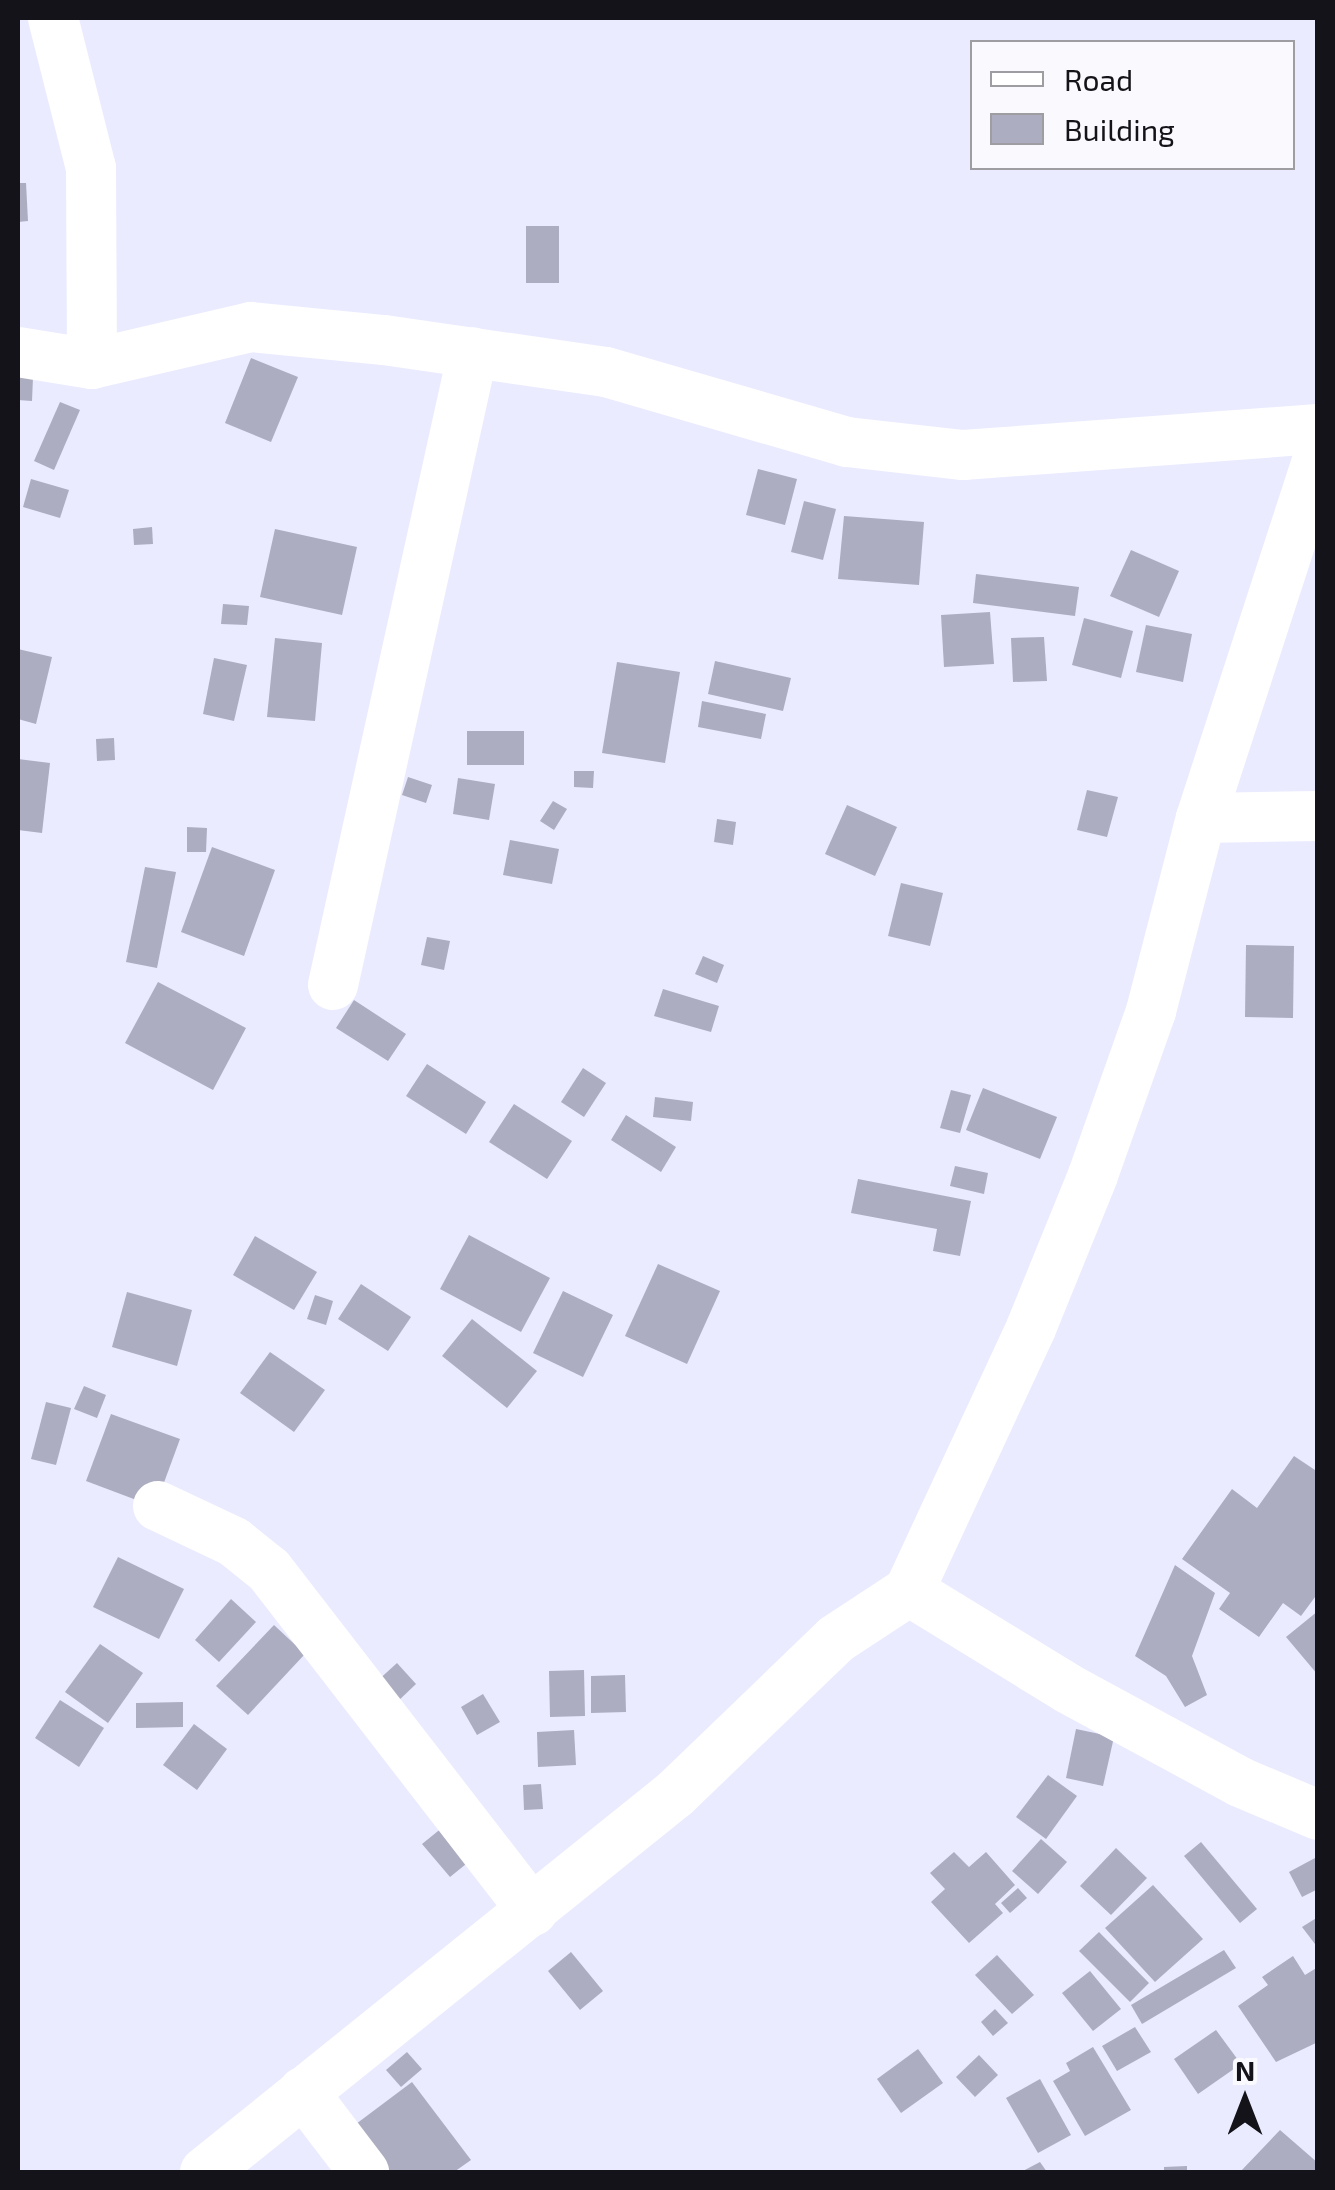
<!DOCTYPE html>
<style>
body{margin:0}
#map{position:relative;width:1335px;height:2190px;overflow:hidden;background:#eaebff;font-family:"Exo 2",sans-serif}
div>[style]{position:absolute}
.building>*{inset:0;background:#acadc0}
.minor>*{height:50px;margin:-25px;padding:0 25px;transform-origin:25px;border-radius:25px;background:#fff}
span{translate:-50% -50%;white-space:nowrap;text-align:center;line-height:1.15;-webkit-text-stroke:8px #fafafe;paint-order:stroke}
.frame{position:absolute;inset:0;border:20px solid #131319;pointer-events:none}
.legend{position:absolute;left:970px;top:40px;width:325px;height:130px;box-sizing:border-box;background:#fafafe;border:2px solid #9e9ea2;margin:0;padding:12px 18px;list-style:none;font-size:30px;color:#131319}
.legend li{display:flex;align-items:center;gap:20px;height:50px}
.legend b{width:50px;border:2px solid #9e9ea2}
.north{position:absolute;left:1195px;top:2050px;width:100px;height:100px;-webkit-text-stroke:8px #fafafe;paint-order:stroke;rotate:0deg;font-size:28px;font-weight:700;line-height:40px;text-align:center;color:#131319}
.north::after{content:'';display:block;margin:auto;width:35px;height:45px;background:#131319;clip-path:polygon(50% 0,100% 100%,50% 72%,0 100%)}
</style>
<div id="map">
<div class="building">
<div style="clip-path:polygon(18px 183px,26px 183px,28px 221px,18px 222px)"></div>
<div style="clip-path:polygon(526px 226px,559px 226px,559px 283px,526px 283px)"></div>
<div style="clip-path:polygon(251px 358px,298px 377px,271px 442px,225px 423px)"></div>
<div style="clip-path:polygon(18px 377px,33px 377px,32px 401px,18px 400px)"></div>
<div style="clip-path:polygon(60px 402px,80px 410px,54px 470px,34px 461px)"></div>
<div style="clip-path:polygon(758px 469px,797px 479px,785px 525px,746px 515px)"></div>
<div style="clip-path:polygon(31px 479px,69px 490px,60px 518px,23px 507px)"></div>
<div style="clip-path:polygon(804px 501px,836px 509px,823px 560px,791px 552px)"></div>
<div style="clip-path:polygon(844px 516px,924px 522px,919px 585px,838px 579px)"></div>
<div style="clip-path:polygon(152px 527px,153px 544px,134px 545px,133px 529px)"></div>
<div style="clip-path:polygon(275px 529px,357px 547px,342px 615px,260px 597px)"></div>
<div style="clip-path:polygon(1131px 550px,1179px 571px,1159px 617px,1110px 596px)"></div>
<div style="clip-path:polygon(976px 574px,1079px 587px,1075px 616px,973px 603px)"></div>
<div style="clip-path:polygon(223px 604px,249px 606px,247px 625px,221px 624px)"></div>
<div style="clip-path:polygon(990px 612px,994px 664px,944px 667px,941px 615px)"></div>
<div style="clip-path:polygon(1084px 618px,1133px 631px,1121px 678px,1072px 665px)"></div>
<div style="clip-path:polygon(1146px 625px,1192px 634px,1183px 682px,1136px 672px)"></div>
<div style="clip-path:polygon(1044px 637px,1047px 681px,1013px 682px,1011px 638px)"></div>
<div style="clip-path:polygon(275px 638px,322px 643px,315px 721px,267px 717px)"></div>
<div style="clip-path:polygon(18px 649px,52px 657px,36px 724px,18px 719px)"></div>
<div style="clip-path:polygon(214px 658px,247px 665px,234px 721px,203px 714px)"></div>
<div style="clip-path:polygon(715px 661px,791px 678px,783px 711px,708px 694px)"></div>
<div style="clip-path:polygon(617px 662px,680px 672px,665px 763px,602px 753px)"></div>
<div style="clip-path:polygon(702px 701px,766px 714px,761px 739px,698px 727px)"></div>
<div style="clip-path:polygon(467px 731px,524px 731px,524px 765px,467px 765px)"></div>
<div style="clip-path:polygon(114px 738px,115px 760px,97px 761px,96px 739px)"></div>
<div style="clip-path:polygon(18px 759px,50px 763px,42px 833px,18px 830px)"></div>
<div style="clip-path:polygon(574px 771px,594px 771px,593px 788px,574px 787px)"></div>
<div style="clip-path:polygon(408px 777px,432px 785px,426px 803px,402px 795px)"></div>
<div style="clip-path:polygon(458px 778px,495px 784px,489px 820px,453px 814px)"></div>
<div style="clip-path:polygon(1087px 790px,1118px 797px,1107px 837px,1077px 830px)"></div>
<div style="clip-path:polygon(553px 801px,567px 809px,554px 830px,540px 821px)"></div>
<div style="clip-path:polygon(847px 805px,897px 827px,875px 876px,825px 854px)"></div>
<div style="clip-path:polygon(717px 819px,736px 822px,733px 845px,714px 842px)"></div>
<div style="clip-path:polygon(187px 827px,207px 828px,206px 852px,187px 852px)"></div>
<div style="clip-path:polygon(510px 840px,559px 849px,552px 884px,503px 875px)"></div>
<div style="clip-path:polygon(212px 847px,275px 870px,244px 956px,181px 932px)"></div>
<div style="clip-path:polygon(145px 867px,176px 872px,157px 968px,126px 962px)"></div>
<div style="clip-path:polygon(901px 883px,943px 893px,930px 946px,888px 936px)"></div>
<div style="clip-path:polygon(427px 937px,450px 941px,444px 970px,421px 965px)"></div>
<div style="clip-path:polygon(1246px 945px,1294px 946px,1293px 1018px,1245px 1017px)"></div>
<div style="clip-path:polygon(703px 956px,724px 965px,717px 983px,695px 974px)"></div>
<div style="clip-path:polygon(158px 982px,246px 1028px,213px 1090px,125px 1043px)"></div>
<div style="clip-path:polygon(663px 989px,719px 1006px,711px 1032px,654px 1016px)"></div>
<div style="clip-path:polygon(354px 1000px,406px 1034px,388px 1061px,336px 1028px)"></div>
<div style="clip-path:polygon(427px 1064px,486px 1102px,466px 1134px,406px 1096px)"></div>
<div style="clip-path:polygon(583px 1068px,606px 1083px,584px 1117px,561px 1102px)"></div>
<div style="clip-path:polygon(983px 1088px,1057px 1117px,1040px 1159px,966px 1130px)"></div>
<div style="clip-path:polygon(951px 1090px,971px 1095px,960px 1133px,940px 1128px)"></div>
<div style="clip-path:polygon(655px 1097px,693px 1102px,691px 1121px,653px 1117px)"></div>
<div style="clip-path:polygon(514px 1104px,572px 1141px,547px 1179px,489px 1142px)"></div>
<div style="clip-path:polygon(626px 1115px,676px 1147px,661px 1172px,611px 1140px)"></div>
<div style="clip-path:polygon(955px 1166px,988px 1173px,984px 1194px,950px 1186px)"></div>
<div style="clip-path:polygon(858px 1179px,971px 1201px,960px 1256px,933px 1251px,937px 1229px,851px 1213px)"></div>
<div style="clip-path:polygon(469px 1235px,550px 1278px,521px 1332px,440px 1289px)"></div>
<div style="clip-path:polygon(255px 1236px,317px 1272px,294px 1310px,233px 1275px)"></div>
<div style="clip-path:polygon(658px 1264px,720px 1291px,687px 1364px,625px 1336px)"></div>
<div style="clip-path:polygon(361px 1284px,411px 1317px,388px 1351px,338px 1319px)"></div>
<div style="clip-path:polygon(563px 1291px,613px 1315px,583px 1377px,533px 1353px)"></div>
<div style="clip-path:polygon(127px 1292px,192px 1310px,177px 1366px,112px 1347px)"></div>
<div style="clip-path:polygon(315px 1295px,333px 1301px,326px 1325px,307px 1319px)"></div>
<div style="clip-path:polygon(472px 1319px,537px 1371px,507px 1408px,442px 1356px)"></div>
<div style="clip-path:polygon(270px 1352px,325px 1390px,294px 1432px,240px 1393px)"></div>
<div style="clip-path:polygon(84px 1386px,106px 1395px,97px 1418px,74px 1409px)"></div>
<div style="clip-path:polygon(46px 1402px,71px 1408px,56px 1465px,31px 1459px)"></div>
<div style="clip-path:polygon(111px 1414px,180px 1439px,155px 1507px,86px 1481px)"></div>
<div style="clip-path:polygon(1294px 1456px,1318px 1472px,1318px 1593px,1301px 1616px,1283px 1603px,1259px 1637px,1219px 1609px,1230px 1593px,1182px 1559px,1232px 1489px,1257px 1508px)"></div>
<div style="clip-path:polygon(118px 1557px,184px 1589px,159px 1639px,93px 1607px)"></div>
<div style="clip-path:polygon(1175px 1565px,1215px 1593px,1192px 1656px,1207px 1695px,1185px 1707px,1166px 1676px,1135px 1656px)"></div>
<div style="clip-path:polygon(231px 1599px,256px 1622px,219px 1662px,195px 1640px)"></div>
<div style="clip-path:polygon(1318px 1611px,1318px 1675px,1286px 1637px)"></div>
<div style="clip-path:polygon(274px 1625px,305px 1654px,248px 1715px,216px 1686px)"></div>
<div style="clip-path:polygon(100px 1644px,143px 1673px,108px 1723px,65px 1692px)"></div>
<div style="clip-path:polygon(397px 1663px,416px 1684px,395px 1704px,375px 1683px)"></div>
<div style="clip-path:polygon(584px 1670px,585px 1716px,550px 1717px,549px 1671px)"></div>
<div style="clip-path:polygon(625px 1675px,626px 1712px,591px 1713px,591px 1676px)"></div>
<div style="clip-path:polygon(483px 1694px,500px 1722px,477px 1735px,461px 1707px)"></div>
<div style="clip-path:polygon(60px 1700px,104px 1728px,79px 1767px,35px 1738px)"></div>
<div style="clip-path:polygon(183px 1702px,183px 1727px,136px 1728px,136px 1703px)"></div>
<div style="clip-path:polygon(194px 1724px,227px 1749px,197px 1790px,163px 1765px)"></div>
<div style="clip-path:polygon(1076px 1729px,1114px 1737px,1103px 1786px,1066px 1778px)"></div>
<div style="clip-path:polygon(574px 1730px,576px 1765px,538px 1767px,537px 1732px)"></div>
<div style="clip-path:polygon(1048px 1775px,1077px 1796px,1046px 1839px,1016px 1817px)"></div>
<div style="clip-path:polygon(541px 1784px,543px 1809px,524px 1810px,523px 1785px)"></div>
<div style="clip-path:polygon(443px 1827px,471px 1860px,450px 1877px,422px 1844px)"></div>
<div style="clip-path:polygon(1041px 1839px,1067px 1862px,1038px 1894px,1012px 1871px)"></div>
<div style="clip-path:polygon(1201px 1842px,1257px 1909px,1240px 1923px,1184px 1856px)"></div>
<div style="clip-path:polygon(1116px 1848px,1147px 1878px,1111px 1915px,1080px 1886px)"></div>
<div style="clip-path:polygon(954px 1852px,969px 1867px,986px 1852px,1015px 1885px,995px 1904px,1003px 1913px,969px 1943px,931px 1902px,945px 1889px,930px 1873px)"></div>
<div style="clip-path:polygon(1315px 1858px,1318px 1889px,1302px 1897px,1289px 1872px)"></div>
<div style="clip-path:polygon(1153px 1885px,1203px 1939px,1155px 1982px,1105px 1928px)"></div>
<div style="clip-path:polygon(1018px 1888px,1027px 1898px,1010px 1913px,1001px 1903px)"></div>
<div style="clip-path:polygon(1318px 1917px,1318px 1948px,1302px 1927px)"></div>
<div style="clip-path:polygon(1099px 1932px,1149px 1983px,1130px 2002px,1079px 1951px)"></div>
<div style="clip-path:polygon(1224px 1950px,1236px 1968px,1142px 2024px,1131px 2005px)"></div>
<div style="clip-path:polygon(571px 1952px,603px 1991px,580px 2010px,548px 1971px)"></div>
<div style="clip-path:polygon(997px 1955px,1034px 1995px,1012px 2014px,975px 1975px)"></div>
<div style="clip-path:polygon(1293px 1956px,1305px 1975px,1318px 1967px,1318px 2042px,1276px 2062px,1238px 2006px,1268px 1985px,1262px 1977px)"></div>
<div style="clip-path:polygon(1090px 1971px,1121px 2009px,1093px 2031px,1062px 1993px)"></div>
<div style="clip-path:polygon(995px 2009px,1008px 2023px,993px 2036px,981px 2022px)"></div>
<div style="clip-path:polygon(1135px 2027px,1151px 2052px,1117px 2071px,1102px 2046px)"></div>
<div style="clip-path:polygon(1216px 2030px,1241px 2064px,1198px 2094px,1174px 2059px)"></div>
<div style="clip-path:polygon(1093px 2047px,1131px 2110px,1085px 2136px,1053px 2081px,1070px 2071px,1066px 2063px)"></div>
<div style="clip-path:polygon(918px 2049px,943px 2083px,901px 2113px,877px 2079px)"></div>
<div style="clip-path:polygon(407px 2052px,422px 2069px,401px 2087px,386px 2070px)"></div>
<div style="clip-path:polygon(979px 2055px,998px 2075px,975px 2097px,956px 2077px)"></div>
<div style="clip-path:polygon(1040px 2079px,1071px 2135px,1038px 2153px,1006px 2098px)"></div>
<div style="clip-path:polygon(412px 2082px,471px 2160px,454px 2172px,386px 2172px,352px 2127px)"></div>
<div style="clip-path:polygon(1280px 2130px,1318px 2163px,1318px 2172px,1240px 2172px)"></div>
<div style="clip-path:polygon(1040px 2162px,1047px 2172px,1021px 2172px)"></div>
<div style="clip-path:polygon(1187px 2166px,1187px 2172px,1164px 2172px,1164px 2167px)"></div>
</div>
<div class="minor">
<div style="left:53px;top:18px;width:155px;rotate:75.8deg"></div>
<div style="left:91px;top:168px;width:196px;rotate:89.7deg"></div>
<div style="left:18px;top:352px;width:75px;rotate:9.2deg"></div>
<div style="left:92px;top:364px;width:163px;rotate:-13.1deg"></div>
<div style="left:251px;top:327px;width:134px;rotate:5.6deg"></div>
<div style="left:384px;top:340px;width:224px;rotate:8.2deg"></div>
<div style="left:606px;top:372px;width:251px;rotate:16.2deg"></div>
<div style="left:847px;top:442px;width:117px;rotate:6.4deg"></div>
<div style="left:963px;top:455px;width:356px;rotate:-4.2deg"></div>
<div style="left:1201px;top:818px;width:117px;rotate:-1deg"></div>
<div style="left:333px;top:985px;width:648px;rotate:-77.53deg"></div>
<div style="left:158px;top:1506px;width:84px;rotate:25.3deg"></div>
<div style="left:234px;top:1542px;width:45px;rotate:38.7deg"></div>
<div style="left:269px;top:1570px;width:431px;rotate:52.3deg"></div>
<div style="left:909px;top:1591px;width:185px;rotate:31.5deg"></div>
<div style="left:1067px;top:1688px;width:197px;rotate:28.5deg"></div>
<div style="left:1240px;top:1782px;width:85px;rotate:22.9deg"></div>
<div style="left:303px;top:2092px;width:101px;rotate:52.7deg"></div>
<div style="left:205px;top:2172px;width:603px;rotate:-38.81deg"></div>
<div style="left:675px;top:1794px;width:223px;rotate:-43.9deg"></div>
<div style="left:836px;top:1639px;width:87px;rotate:-33.3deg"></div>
<div style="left:909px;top:1591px;width:290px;rotate:-65.1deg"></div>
<div style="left:1031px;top:1328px;width:165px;rotate:-67.9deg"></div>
<div style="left:1093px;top:1175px;width:174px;rotate:-70.5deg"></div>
<div style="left:1151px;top:1011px;width:199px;rotate:-75.5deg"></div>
<div style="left:1201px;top:818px;width:379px;rotate:-72deg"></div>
</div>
<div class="frame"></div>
<ul class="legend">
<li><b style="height:12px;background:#fff"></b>Road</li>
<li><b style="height:28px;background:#acadc0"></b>Building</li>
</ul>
<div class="north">N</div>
</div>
